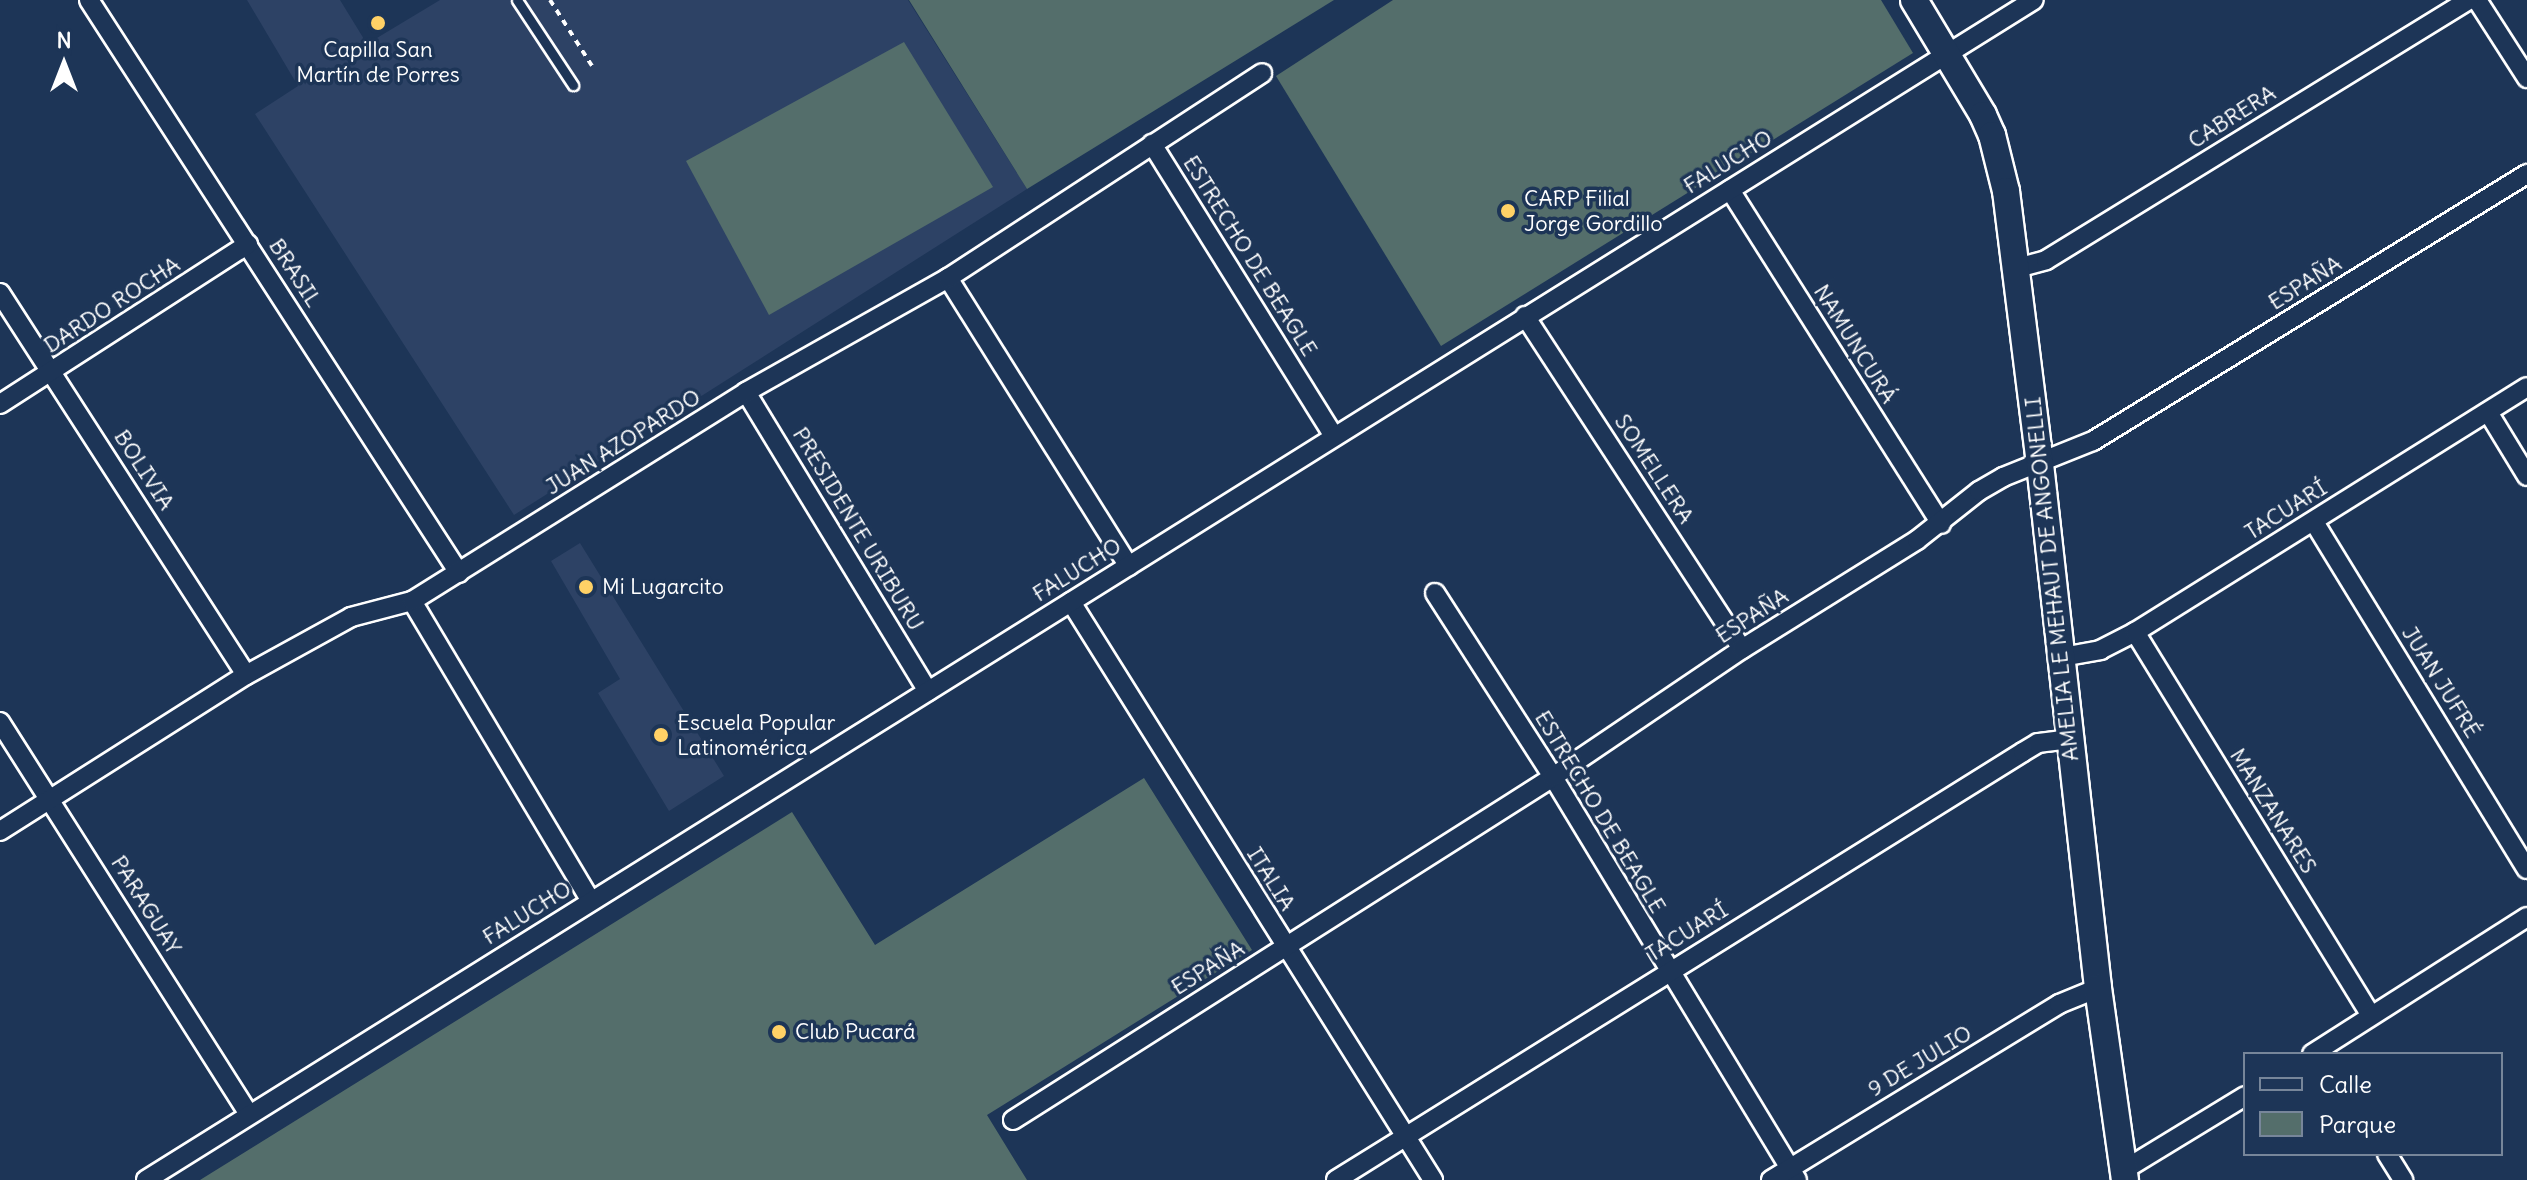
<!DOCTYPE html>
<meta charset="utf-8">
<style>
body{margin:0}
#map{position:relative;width:2527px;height:1180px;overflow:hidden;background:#1d3557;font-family:Delius,sans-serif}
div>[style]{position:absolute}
.built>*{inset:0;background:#2d4265}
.green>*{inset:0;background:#546e6b}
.path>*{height:4px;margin-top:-2px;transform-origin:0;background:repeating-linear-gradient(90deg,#fff 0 6px,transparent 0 12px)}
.roads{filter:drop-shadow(2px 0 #fff) drop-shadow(-2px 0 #fff) drop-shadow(0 2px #fff) drop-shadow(0 -2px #fff)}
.lane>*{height:9px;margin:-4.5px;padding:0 4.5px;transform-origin:4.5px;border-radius:4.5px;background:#1d3557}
.street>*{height:18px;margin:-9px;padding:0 9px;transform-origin:9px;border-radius:9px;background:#1d3557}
.secondary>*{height:26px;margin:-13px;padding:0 13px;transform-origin:13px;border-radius:13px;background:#1d3557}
.dots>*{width:22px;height:22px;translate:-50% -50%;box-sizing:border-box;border:4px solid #1d3557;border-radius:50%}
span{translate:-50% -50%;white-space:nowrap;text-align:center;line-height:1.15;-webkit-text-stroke:7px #1d3557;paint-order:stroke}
.poi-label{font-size:22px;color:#fff}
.left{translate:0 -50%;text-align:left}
.street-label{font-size:22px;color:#fff}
.legend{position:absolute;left:2243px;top:1052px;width:260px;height:104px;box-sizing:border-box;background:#1d3557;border:2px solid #77869a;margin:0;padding:10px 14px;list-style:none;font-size:24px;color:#fff}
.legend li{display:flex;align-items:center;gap:16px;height:40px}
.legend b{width:40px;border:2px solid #77869a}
.north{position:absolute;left:24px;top:24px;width:80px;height:80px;-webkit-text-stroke:6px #1d3557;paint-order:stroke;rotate:0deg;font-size:22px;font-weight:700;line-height:32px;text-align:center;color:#fff}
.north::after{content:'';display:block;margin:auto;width:28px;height:36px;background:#fff;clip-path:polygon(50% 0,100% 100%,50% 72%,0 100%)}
</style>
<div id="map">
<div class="built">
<div style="clip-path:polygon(247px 0,340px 0,367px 44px,440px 0,908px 0,1027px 189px,514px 515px,255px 114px,298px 86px)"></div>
<div style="clip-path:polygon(580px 543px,724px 776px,669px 811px,598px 693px,620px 679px,551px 561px)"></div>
</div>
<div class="green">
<div style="clip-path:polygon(909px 0,1334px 0,1027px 189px)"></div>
<div style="clip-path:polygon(1393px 0,1881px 0,1913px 53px,1441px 346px,1276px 76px)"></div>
<div style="clip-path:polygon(904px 42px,993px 187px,769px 315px,686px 161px)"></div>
<div style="clip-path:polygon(1144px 778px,1252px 950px,987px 1115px,1027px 1180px,200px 1180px,792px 812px,875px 945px)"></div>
</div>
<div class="path">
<div style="left:550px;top:0;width:78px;rotate:57.5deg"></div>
</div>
<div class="roads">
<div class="lane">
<div style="left:517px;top:0;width:102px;rotate:56.6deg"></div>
</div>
<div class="street">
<div style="left:89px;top:0;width:682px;rotate:57.15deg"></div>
<div style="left:2477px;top:0;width:93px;rotate:57.3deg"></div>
<div style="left:1152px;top:144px;width:343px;rotate:58.1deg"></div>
<div style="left:1730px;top:190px;width:395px;rotate:57.7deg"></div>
<div style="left:2017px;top:268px;width:30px;rotate:-15deg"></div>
<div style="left:2046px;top:260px;width:496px;rotate:-31.6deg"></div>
<div style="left:948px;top:278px;width:340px;rotate:57.9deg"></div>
<div style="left:0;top:293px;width:454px;rotate:57.2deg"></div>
<div style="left:1525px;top:316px;width:397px;rotate:56.9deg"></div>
<div style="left:746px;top:392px;width:350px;rotate:58.7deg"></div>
<div style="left:0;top:404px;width:295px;rotate:-32.8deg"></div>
<div style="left:2488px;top:412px;width:75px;rotate:58.6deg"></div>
<div style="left:2314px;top:522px;width:407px;rotate:58.5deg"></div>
<div style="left:1435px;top:593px;width:219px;rotate:57.3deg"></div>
<div style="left:1553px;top:777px;width:471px;rotate:58.8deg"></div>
<div style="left:412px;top:601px;width:349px;rotate:59.2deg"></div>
<div style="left:1071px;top:602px;width:682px;rotate:57.94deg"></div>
<div style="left:2135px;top:632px;width:450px;rotate:58.4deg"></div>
<div style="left:2062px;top:657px;width:39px;rotate:-10deg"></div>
<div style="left:2100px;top:650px;width:39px;rotate:-27deg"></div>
<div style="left:2135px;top:632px;width:462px;rotate:-32deg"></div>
<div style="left:0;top:722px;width:464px;rotate:57.6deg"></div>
<div style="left:0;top:831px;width:291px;rotate:-32.4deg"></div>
<div style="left:246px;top:675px;width:120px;rotate:-28.9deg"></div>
<div style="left:351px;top:617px;width:63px;rotate:-14.7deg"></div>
<div style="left:412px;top:601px;width:394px;rotate:-32deg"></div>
<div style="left:746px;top:392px;width:232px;rotate:-29.4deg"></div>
<div style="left:948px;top:278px;width:375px;rotate:-33.1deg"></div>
<div style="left:2312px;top:1054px;width:255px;rotate:-32.5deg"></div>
<div style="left:1013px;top:1120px;width:640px;rotate:-32.42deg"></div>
<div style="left:1553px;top:777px;width:228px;rotate:-34.1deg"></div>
<div style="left:1742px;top:649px;width:206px;rotate:-31.9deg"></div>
<div style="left:1917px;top:540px;width:79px;rotate:-38.3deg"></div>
<div style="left:1979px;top:491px;width:28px;rotate:-30deg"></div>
<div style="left:2003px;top:477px;width:97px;rotate:-21.8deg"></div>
<div style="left:2093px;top:441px;width:510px;rotate:-31.6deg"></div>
<div style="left:2387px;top:1154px;width:31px;rotate:58deg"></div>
<div style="left:2124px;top:1170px;width:142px;rotate:-31.4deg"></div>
<div style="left:146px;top:1180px;width:2226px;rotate:-32.01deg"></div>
<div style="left:1336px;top:1180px;width:809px;rotate:-31.92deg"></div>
<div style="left:2023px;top:752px;width:17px;rotate:-31deg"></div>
<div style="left:2038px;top:743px;width:32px;rotate:-7deg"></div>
<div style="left:1771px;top:1180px;width:338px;rotate:-31.4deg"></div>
<div style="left:2059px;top:1004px;width:42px;rotate:-22.3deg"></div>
</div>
<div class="secondary">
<div style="left:1914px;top:0;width:134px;rotate:59deg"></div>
<div style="left:1983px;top:115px;width:22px;rotate:66deg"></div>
<div style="left:1992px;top:135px;width:58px;rotate:76deg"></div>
<div style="left:2006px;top:191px;width:275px;rotate:82.9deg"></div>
<div style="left:2040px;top:464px;width:527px;rotate:83.68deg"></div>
<div style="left:2098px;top:988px;width:194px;rotate:82deg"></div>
</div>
</div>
<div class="dots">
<div style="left:378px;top:23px;background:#ffd166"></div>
<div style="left:1508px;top:211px;background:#ffd166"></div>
<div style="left:586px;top:587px;background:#ffd166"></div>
<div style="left:661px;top:735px;background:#ffd166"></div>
<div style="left:779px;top:1032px;background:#ffd166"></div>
</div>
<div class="poi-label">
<span style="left:378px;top:62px">Capilla San<br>Martín de Porres</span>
<span class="left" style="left:1524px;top:211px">CARP Filial<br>Jorge Gordillo</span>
<span class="left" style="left:602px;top:587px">Mi Lugarcito</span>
<span class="left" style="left:677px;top:735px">Escuela Popular<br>Latinomérica</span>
<span class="left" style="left:795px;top:1032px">Club Pucará</span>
</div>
<div class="street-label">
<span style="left:2232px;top:117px;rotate:-32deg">CABRERA</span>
<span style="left:1728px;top:162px;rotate:-32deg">FALUCHO</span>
<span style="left:1250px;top:256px;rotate:58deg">ESTRECHO DE BEAGLE</span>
<span style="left:295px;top:273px;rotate:57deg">BRASIL</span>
<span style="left:2305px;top:283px;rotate:-32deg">ESPAÑA</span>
<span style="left:112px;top:305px;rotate:-33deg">DARDO ROCHA</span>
<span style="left:1855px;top:344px;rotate:58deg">NAMUNCURÁ</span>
<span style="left:623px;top:442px;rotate:-32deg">JUAN AZOPARDO</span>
<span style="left:1654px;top:469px;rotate:57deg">SOMELLERA</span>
<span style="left:144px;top:470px;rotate:57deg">BOLIVIA</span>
<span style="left:2286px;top:510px;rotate:-32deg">TACUARÍ</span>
<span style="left:858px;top:529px;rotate:59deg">PRESIDENTE URIBURU</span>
<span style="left:1077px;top:570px;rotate:-32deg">FALUCHO</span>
<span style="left:2052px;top:579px;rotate:-96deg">AMELIA LE MEHAUT DE ANGONELLI</span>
<span style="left:1752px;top:616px;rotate:-33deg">ESPAÑA</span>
<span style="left:2441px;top:682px;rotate:58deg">JUAN JUFRÉ</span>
<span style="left:2273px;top:811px;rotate:58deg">MANZANARES</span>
<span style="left:1600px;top:812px;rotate:59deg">ESTRECHO DE BEAGLE</span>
<span style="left:1271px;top:879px;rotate:58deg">ITALIA</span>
<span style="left:146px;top:905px;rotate:58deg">PARAGUAY</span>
<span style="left:527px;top:913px;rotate:-32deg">FALUCHO</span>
<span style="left:1687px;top:932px;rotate:-32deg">TACUARÍ</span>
<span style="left:1208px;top:968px;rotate:-32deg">ESPAÑA</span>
<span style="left:1920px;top:1061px;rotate:-31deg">9 DE JULIO</span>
</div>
<ul class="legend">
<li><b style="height:10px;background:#1d3557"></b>Calle</li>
<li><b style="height:22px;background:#546e6b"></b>Parque</li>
</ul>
<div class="north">N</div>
</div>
